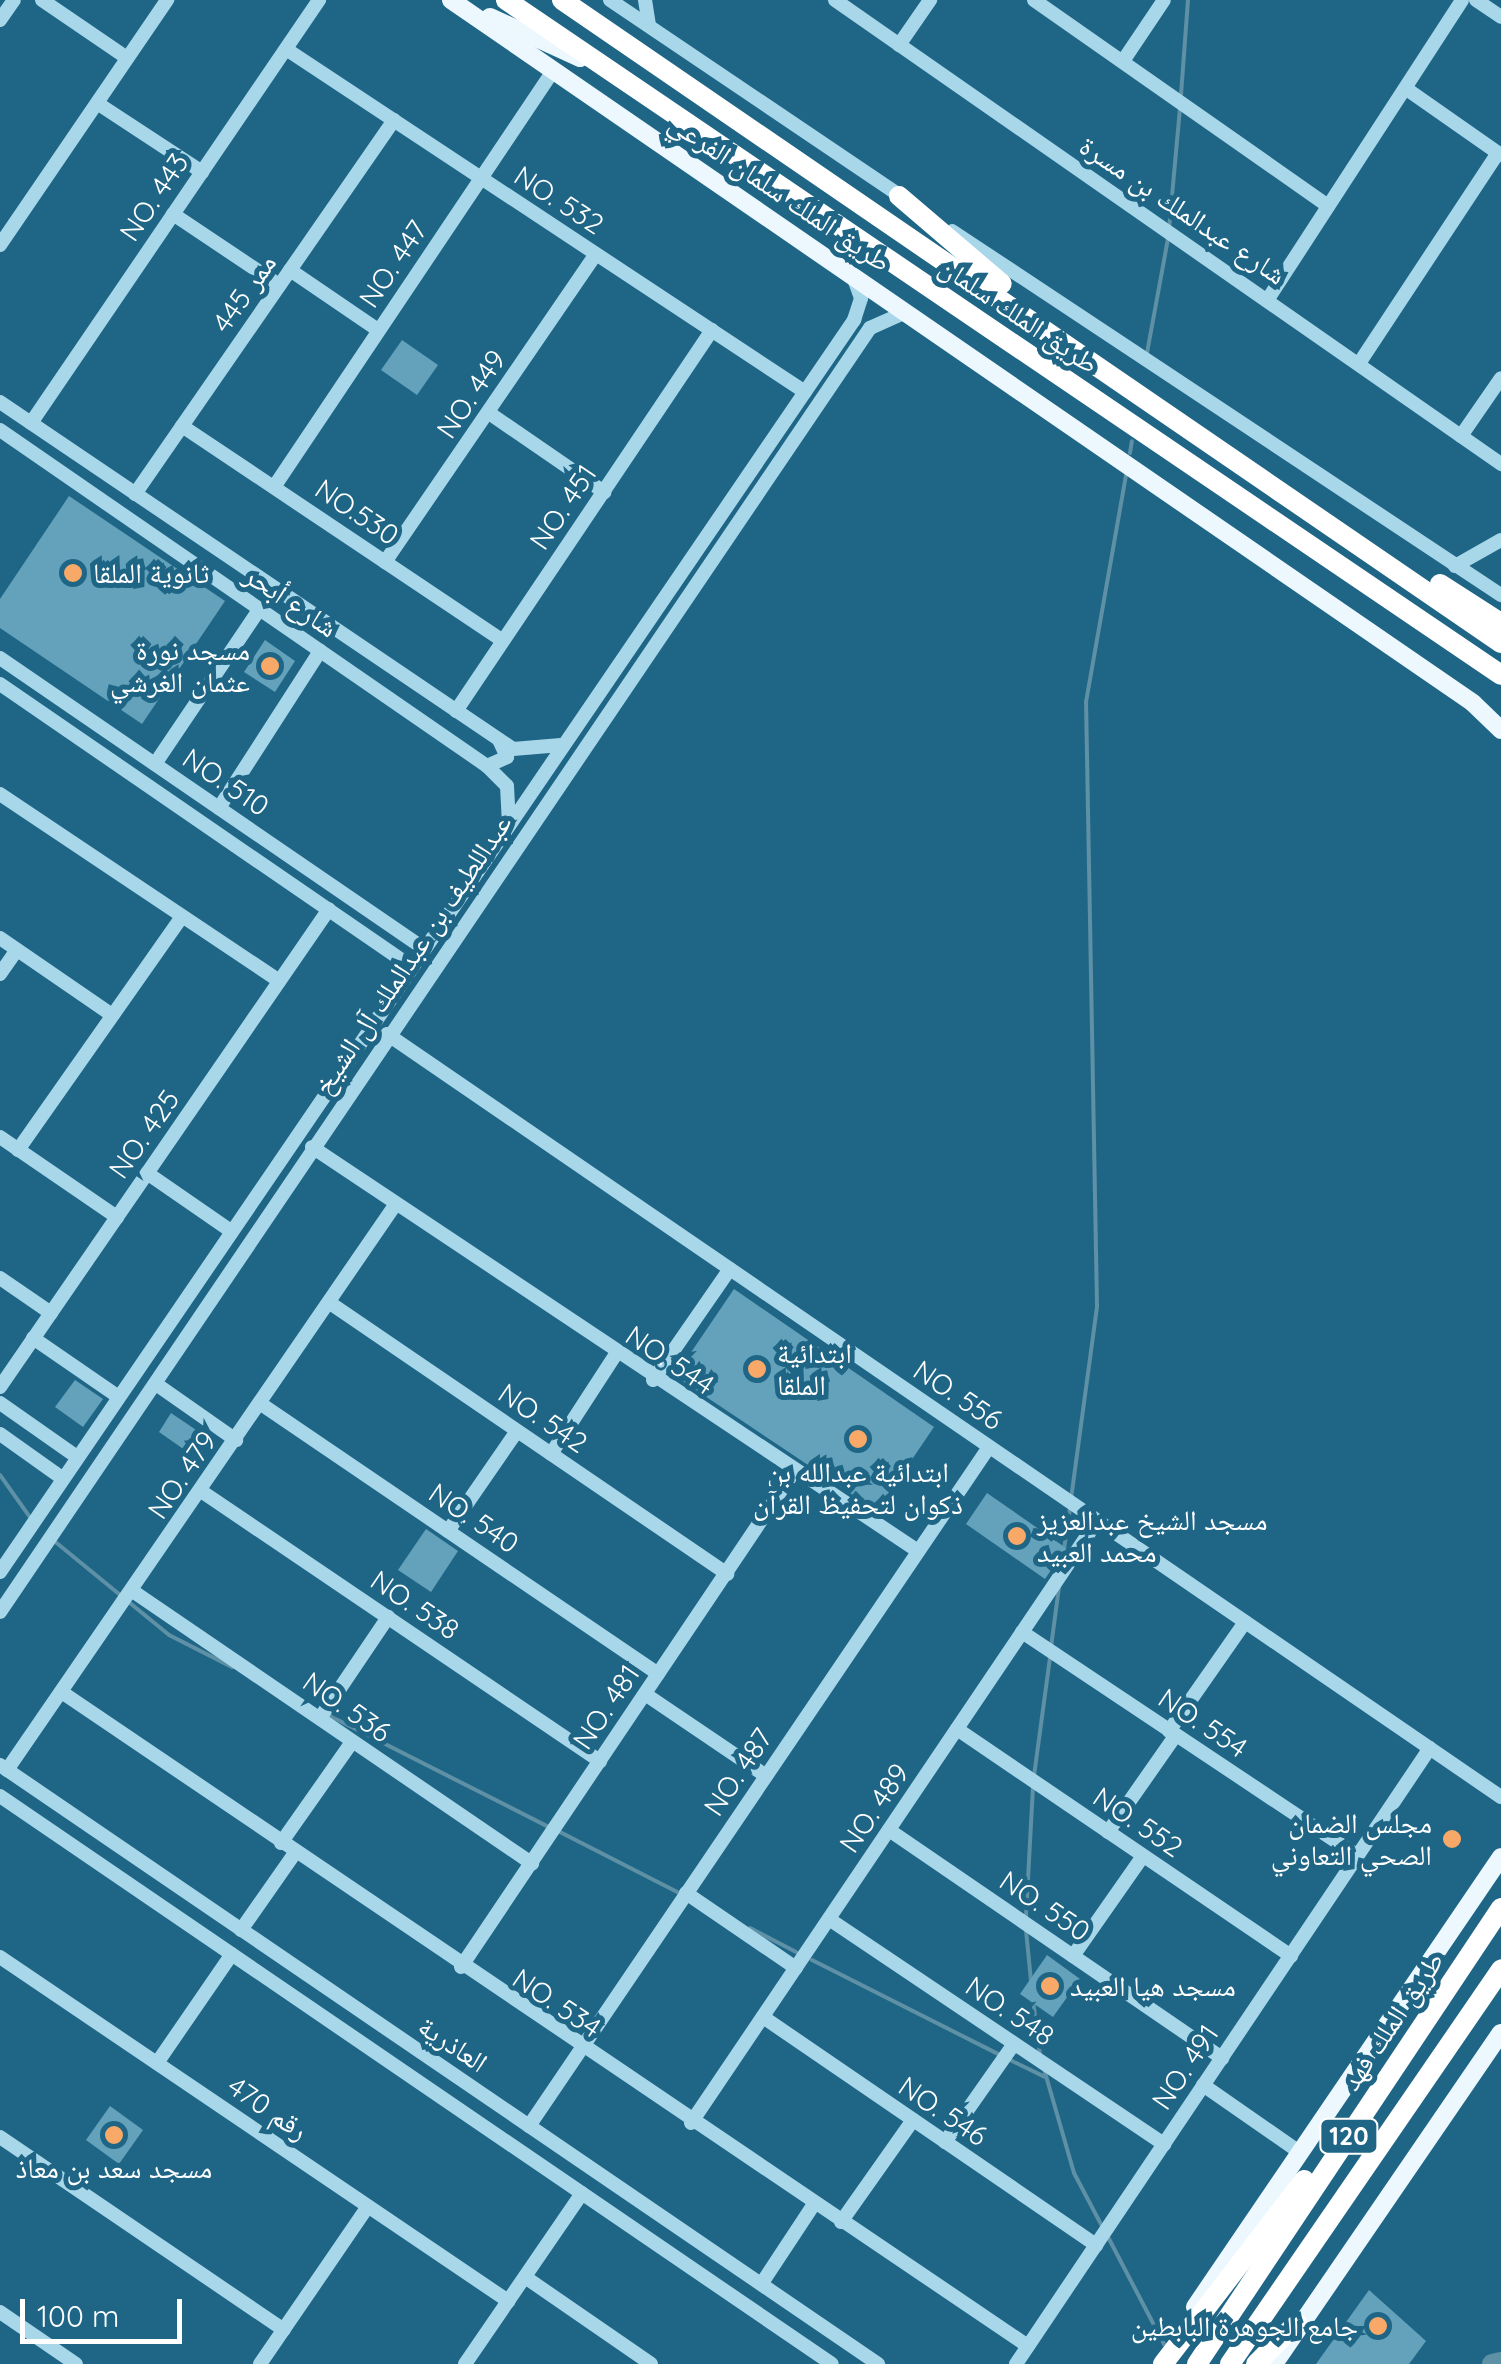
<!DOCTYPE html>
<meta charset="utf-8">
<style>
body{margin:0}
#map{position:relative;width:1501px;height:2364px;overflow:hidden;background:#1f6686;font-family:Quicksand,"Noto Naskh Arabic",sans-serif}
div>[style]{position:absolute}
.stream>*{height:4px;margin:-2px;padding:0 2px;transform-origin:2px;border-radius:2px;background:#5e90a6}
.river>*{height:20px;margin:-10px;padding:0 10px;transform-origin:10px;border-radius:10px;background:#5e90a6}
.building>*{inset:0;background:#64a2bc}
.minor>*{height:14px;margin:-7px;padding:0 7px;transform-origin:7px;border-radius:7px;background:#a8d7ea}
.major>*{height:18px;margin:-9px;padding:0 9px;transform-origin:9px;border-radius:9px;background:#ecf8fe}
.highway>*{height:20px;margin:-10px;padding:0 10px;transform-origin:10px;border-radius:10px;background:#fff}
.dots>*{width:28px;height:28px;translate:-50% -50%;box-sizing:border-box;border:5px solid #1f6686;border-radius:50%}
span{translate:-50% -50%;white-space:nowrap;text-align:center;line-height:1.15;-webkit-text-stroke:10px #1f6686;paint-order:stroke}
.shield-label span{padding:2px 8px;background:#1f6686;border:2px solid;border-radius:8px;-webkit-text-stroke-width:0}
.shield-label{font-size:25px;color:#fff;font-weight:700}
.street-label{font-size:28px;color:#fff}
.poi-label{font-size:28px;color:#fff}
.left{translate:0 -50%;text-align:left}
.right{translate:-100% -50%;text-align:right}
.scale{position:absolute;left:20px;top:2299px;width:162px;height:45px;box-sizing:border-box;border:5px solid #fff;border-top:0;padding-left:12px;font-size:30px;line-height:35px;white-space:nowrap;color:#fff;-webkit-text-stroke:8px #1f6686;paint-order:stroke}
</style>
<div id="map">
<div class="stream">
<div style="left:1181px;top:95px;width:95px;rotate:-85.8deg"></div>
<div style="left:1169px;top:229px;width:121px;rotate:-84.8deg"></div>
<div style="left:1147px;top:353px;width:116px;rotate:-79.6deg"></div>
<div style="left:1130px;top:453px;width:12px;rotate:-81deg"></div>
<div style="left:0;top:1475px;width:55px;rotate:54.6deg"></div>
<div style="left:1071px;top:1499px;width:195px;rotate:-82.3deg"></div>
<div style="left:1097px;top:1306px;width:604px;rotate:-91.04deg"></div>
<div style="left:1086px;top:702px;width:231px;rotate:-80deg"></div>
<div style="left:53px;top:1540px;width:150px;rotate:39.3deg"></div>
<div style="left:169px;top:1635px;width:71px;rotate:26.9deg"></div>
<div style="left:1062px;top:1563px;width:56px;rotate:-81.7deg"></div>
<div style="left:1051px;top:1647px;width:61px;rotate:-82.4deg"></div>
<div style="left:326px;top:1714px;width:250px;rotate:26.9deg"></div>
<div style="left:1034px;top:1776px;width:120px;rotate:-82.3deg"></div>
<div style="left:558px;top:1831px;width:140px;rotate:27.1deg"></div>
<div style="left:1026px;top:1916px;width:130px;rotate:-86.9deg"></div>
<div style="left:750px;top:1928px;width:52px;rotate:27.6deg"></div>
<div style="left:1026px;top:1930px;width:51px;rotate:84.4deg"></div>
<div style="left:812px;top:1960px;width:211px;rotate:26.8deg"></div>
<div style="left:1033px;top:2000px;width:55px;rotate:82.7deg"></div>
<div style="left:1008px;top:2059px;width:41px;rotate:25.9deg"></div>
<div style="left:1044px;top:2069px;width:108px;rotate:73.9deg"></div>
<div style="left:1074px;top:2173px;width:62px;rotate:62.2deg"></div>
<div style="left:1108px;top:2237px;width:121px;rotate:62.4deg"></div>
</div>
<div class="river">
<div style="left:1492px;top:2364px;width:9px;rotate:-13deg"></div>
</div>
<div class="building">
<div style="clip-path:polygon(402px 340px,438px 365px,417px 395px,381px 370px)"></div>
<div style="clip-path:polygon(69px 496px,225px 601px,142px 724px,0 628px,0 599px)"></div>
<div style="clip-path:polygon(265px 640px,295px 661px,275px 692px,244px 672px)"></div>
<div style="clip-path:polygon(734px 1289px,934px 1427px,877px 1511px,675px 1376px)"></div>
<div style="clip-path:polygon(75px 1380px,103px 1399px,83px 1427px,55px 1407px)"></div>
<div style="clip-path:polygon(171px 1413px,205px 1436px,192px 1455px,159px 1432px)"></div>
<div style="clip-path:polygon(987px 1493px,1066px 1548px,1045px 1579px,966px 1524px)"></div>
<div style="clip-path:polygon(426px 1529px,458px 1551px,431px 1592px,398px 1570px)"></div>
<div style="clip-path:polygon(1047px 1955px,1080px 1979px,1053px 2017px,1020px 1994px)"></div>
<div style="clip-path:polygon(110px 2106px,143px 2130px,119px 2164px,86px 2140px)"></div>
<div style="clip-path:polygon(1369px 2290px,1426px 2341px,1409px 2364px,1316px 2364px)"></div>
</div>
<div class="minor">
<div style="left:42px;top:0;width:103px;rotate:34.3deg"></div>
<div style="left:610px;top:0;width:356px;rotate:34deg"></div>
<div style="left:645px;top:0;width:26px;rotate:81deg"></div>
<div style="left:835px;top:0;width:812px;rotate:34.86deg"></div>
<div style="left:1034px;top:0;width:359px;rotate:35deg"></div>
<div style="left:1476px;top:0;width:30px;rotate:34deg"></div>
<div style="left:0;top:20px;width:24px;rotate:-55deg"></div>
<div style="left:899px;top:45px;width:55px;rotate:-55.4deg"></div>
<div style="left:286px;top:49px;width:622px;rotate:33.46deg"></div>
<div style="left:1123px;top:61px;width:73px;rotate:-56.1deg"></div>
<div style="left:1408px;top:90px;width:113px;rotate:35deg"></div>
<div style="left:97px;top:103px;width:126px;rotate:33.3deg"></div>
<div style="left:173px;top:214px;width:128px;rotate:33.8deg"></div>
<div style="left:952px;top:231px;width:659px;rotate:33.55deg"></div>
<div style="left:0;top:245px;width:297px;rotate:-55.7deg"></div>
<div style="left:290px;top:270px;width:107px;rotate:34.3deg"></div>
<div style="left:1268px;top:299px;width:356px;rotate:-57deg"></div>
<div style="left:1360px;top:362px;width:250px;rotate:-56.6deg"></div>
<div style="left:0;top:402px;width:619px;rotate:34.07deg"></div>
<div style="left:513px;top:749px;width:48px;rotate:-4.8deg"></div>
<div style="left:489px;top:413px;width:140px;rotate:34.5deg"></div>
<div style="left:31px;top:423px;width:512px;rotate:-55.75deg"></div>
<div style="left:182px;top:426px;width:386px;rotate:33.8deg"></div>
<div style="left:0;top:430px;width:592px;rotate:34.6deg"></div>
<div style="left:487px;top:766px;width:28px;rotate:45deg"></div>
<div style="left:507px;top:786px;width:33px;rotate:87deg"></div>
<div style="left:1461px;top:436px;width:70px;rotate:-55.4deg"></div>
<div style="left:274px;top:487px;width:501px;rotate:-56.15deg"></div>
<div style="left:135px;top:494px;width:455px;rotate:-55.3deg"></div>
<div style="left:385px;top:562px;width:373px;rotate:-55.6deg"></div>
<div style="left:1455px;top:566px;width:53px;rotate:-29.5deg"></div>
<div style="left:0;top:658px;width:513px;rotate:34.43deg"></div>
<div style="left:0;top:684px;width:498px;rotate:34.5deg"></div>
<div style="left:456px;top:711px;width:459px;rotate:-56.1deg"></div>
<div style="left:155px;top:764px;width:186px;rotate:-56deg"></div>
<div style="left:487px;top:766px;width:22px;rotate:-24deg"></div>
<div style="left:507px;top:757px;width:19px;rotate:-115deg"></div>
<div style="left:0;top:794px;width:336px;rotate:33.8deg"></div>
<div style="left:219px;top:808px;width:187px;rotate:-57.2deg"></div>
<div style="left:0;top:938px;width:136px;rotate:34.5deg"></div>
<div style="left:0;top:974px;width:29px;rotate:-55deg"></div>
<div style="left:387px;top:1034px;width:1350px;rotate:34.41deg"></div>
<div style="left:0;top:1137px;width:142px;rotate:34.4deg"></div>
<div style="left:312px;top:1147px;width:728px;rotate:33.69deg"></div>
<div style="left:18px;top:1150px;width:285px;rotate:-54.9deg"></div>
<div style="left:147px;top:1173px;width:102px;rotate:34.6deg"></div>
<div style="left:0;top:1278px;width:62px;rotate:34.5deg"></div>
<div style="left:330px;top:1303px;width:481px;rotate:34.3deg"></div>
<div style="left:33px;top:1338px;width:104px;rotate:34.5deg"></div>
<div style="left:653px;top:1380px;width:135px;rotate:-55.3deg"></div>
<div style="left:156px;top:1384px;width:98px;rotate:35deg"></div>
<div style="left:0;top:1387px;width:580px;rotate:-55.46deg"></div>
<div style="left:0;top:1403px;width:94px;rotate:35deg"></div>
<div style="left:261px;top:1404px;width:480px;rotate:34.2deg"></div>
<div style="left:0;top:1434px;width:76px;rotate:35.4deg"></div>
<div style="left:551px;top:1454px;width:119px;rotate:-57deg"></div>
<div style="left:201px;top:1491px;width:482px;rotate:34.1deg"></div>
<div style="left:448px;top:1531px;width:121px;rotate:-55.4deg"></div>
<div style="left:0;top:1572px;width:1516px;rotate:-55.7deg"></div>
<div style="left:854px;top:320px;width:23px;rotate:-72deg"></div>
<div style="left:861px;top:298px;width:20px;rotate:-110deg"></div>
<div style="left:134px;top:1592px;width:482px;rotate:34.3deg"></div>
<div style="left:0;top:1612px;width:1551px;rotate:-55.88deg"></div>
<div style="left:870px;top:328px;width:39px;rotate:-24deg"></div>
<div style="left:1022px;top:1632px;width:402px;rotate:33.7deg"></div>
<div style="left:63px;top:1693px;width:1165px;rotate:34.09deg"></div>
<div style="left:645px;top:1694px;width:146px;rotate:34.1deg"></div>
<div style="left:320px;top:1718px;width:122px;rotate:-56deg"></div>
<div style="left:957px;top:1729px;width:404px;rotate:34.2deg"></div>
<div style="left:1169px;top:1731px;width:133px;rotate:-55.1deg"></div>
<div style="left:0;top:1765px;width:1063px;rotate:34.3deg"></div>
<div style="left:7px;top:1770px;width:685px;rotate:-55.52deg"></div>
<div style="left:0;top:1796px;width:1007px;rotate:34.32deg"></div>
<div style="left:889px;top:1830px;width:404px;rotate:34.4deg"></div>
<div style="left:1108px;top:1832px;width:118px;rotate:-55deg"></div>
<div style="left:281px;top:1843px;width:123px;rotate:-54.9deg"></div>
<div style="left:686px;top:1893px;width:133px;rotate:34.3deg"></div>
<div style="left:829px;top:1919px;width:404px;rotate:33.9deg"></div>
<div style="left:241px;top:1930px;width:94px;rotate:-55deg"></div>
<div style="left:1073px;top:1956px;width:122px;rotate:-55deg"></div>
<div style="left:0;top:1957px;width:614px;rotate:34.1deg"></div>
<div style="left:461px;top:1967px;width:595px;rotate:-56.1deg"></div>
<div style="left:763px;top:2017px;width:404px;rotate:34.4deg"></div>
<div style="left:157px;top:2063px;width:132px;rotate:-55.5deg"></div>
<div style="left:1203px;top:2085px;width:119px;rotate:34.8deg"></div>
<div style="left:691px;top:2123px;width:726px;rotate:-56deg"></div>
<div style="left:529px;top:2126px;width:820px;rotate:-55.88deg"></div>
<div style="left:0;top:2137px;width:343px;rotate:34.2deg"></div>
<div style="left:945px;top:2142px;width:120px;rotate:-54.9deg"></div>
<div style="left:841px;top:2222px;width:125px;rotate:-54.8deg"></div>
<div style="left:525px;top:2277px;width:153px;rotate:34.6deg"></div>
<div style="left:762px;top:2283px;width:95px;rotate:-56.6deg"></div>
<div style="left:0;top:2312px;width:92px;rotate:34.4deg"></div>
<div style="left:260px;top:2364px;width:191px;rotate:-55.6deg"></div>
<div style="left:465px;top:2364px;width:207px;rotate:-55.6deg"></div>
<div style="left:1016px;top:2364px;width:742px;rotate:-56.1deg"></div>
</div>
<div class="major">
<div style="left:451px;top:0;width:1240px;rotate:34.52deg"></div>
<div style="left:1473px;top:703px;width:39px;rotate:44deg"></div>
<div style="left:490px;top:17px;width:99px;rotate:24.5deg"></div>
<div style="left:1195px;top:2307px;width:544px;rotate:-55.78deg"></div>
<div style="left:1274px;top:2364px;width:401px;rotate:-55.6deg"></div>
</div>
<div class="highway">
<div style="left:506px;top:0;width:1202px;rotate:34.15deg"></div>
<div style="left:562px;top:0;width:1138px;rotate:34.4deg"></div>
<div style="left:899px;top:196px;width:135px;rotate:40.5deg"></div>
<div style="left:1440px;top:584px;width:72px;rotate:32.6deg"></div>
<div style="left:1163px;top:2364px;width:232px;rotate:-52.5deg"></div>
<div style="left:1197px;top:2364px;width:548px;rotate:-56.31deg"></div>
<div style="left:1230px;top:2364px;width:479px;rotate:-55.5deg"></div>
<div style="left:1256px;top:2364px;width:58px;rotate:-45deg"></div>
</div>
<div class="dots">
<div style="left:73px;top:573px;background:#f8a967"></div>
<div style="left:270px;top:666px;background:#f8a967"></div>
<div style="left:757px;top:1369px;background:#f8a967"></div>
<div style="left:858px;top:1439px;background:#f8a967"></div>
<div style="left:1017px;top:1536px;background:#f8a967"></div>
<div style="left:1452px;top:1839px;background:#f8a967"></div>
<div style="left:1050px;top:1986px;background:#f8a967"></div>
<div style="left:114px;top:2135px;background:#f8a967"></div>
<div style="left:1378px;top:2326px;background:#f8a967"></div>
</div>
<div class="shield-label">
<span style="left:1349px;top:2136px">120</span>
</div>
<div class="street-label">
<span style="left:780px;top:192px;rotate:34deg">طريق الملك سلمان الفرعي</span>
<span style="left:154px;top:197px;rotate:-56deg">NO. 443</span>
<span style="left:559px;top:200px;rotate:33deg">NO. 532</span>
<span style="left:1183px;top:210px;rotate:34deg">شارع عبدالملك بن مسرة</span>
<span style="left:393px;top:264px;rotate:-56deg">NO. 447</span>
<span style="left:244px;top:293px;rotate:-55deg">ممر 445</span>
<span style="left:1019px;top:315px;rotate:34deg">طريق الملك سلمان</span>
<span style="left:471px;top:394px;rotate:-56deg">NO. 449</span>
<span style="left:563px;top:507px;rotate:-56deg">NO. 451</span>
<span style="left:357px;top:512px;rotate:34deg">NO.530</span>
<span style="left:291px;top:601px;rotate:34deg">شارع أبحر</span>
<span style="left:226px;top:782px;rotate:34deg">NO. 510</span>
<span style="left:412px;top:954px;rotate:-56deg">عبداللطيف بن عبدالملك آل الشيخ</span>
<span style="left:144px;top:1134px;rotate:-55deg">NO. 425</span>
<span style="left:670px;top:1360px;rotate:34deg">NO. 544</span>
<span style="left:958px;top:1395px;rotate:34deg">NO. 556</span>
<span style="left:543px;top:1418px;rotate:34deg">NO. 542</span>
<span style="left:182px;top:1475px;rotate:-56deg">NO. 479</span>
<span style="left:474px;top:1518px;rotate:34deg">NO. 540</span>
<span style="left:415px;top:1605px;rotate:34deg">NO. 538</span>
<span style="left:347px;top:1707px;rotate:35deg">NO. 536</span>
<span style="left:606px;top:1707px;rotate:-56deg">NO. 481</span>
<span style="left:1203px;top:1723px;rotate:34deg">NO. 554</span>
<span style="left:738px;top:1772px;rotate:-56deg">NO. 487</span>
<span style="left:874px;top:1808px;rotate:-56deg">NO. 489</span>
<span style="left:1138px;top:1822px;rotate:34deg">NO. 552</span>
<span style="left:1045px;top:1906px;rotate:34deg">NO. 550</span>
<span style="left:557px;top:2003px;rotate:34deg">NO. 534</span>
<span style="left:1010px;top:2011px;rotate:34deg">NO. 548</span>
<span style="left:1392px;top:2021px;rotate:-56deg">طريق الملك فهد</span>
<span style="left:453px;top:2044px;rotate:34deg">العاذرية</span>
<span style="left:1185px;top:2067px;rotate:-56deg">NO. 491</span>
<span style="left:268px;top:2108px;rotate:34deg">رقم 470</span>
<span style="left:943px;top:2111px;rotate:34deg">NO. 546</span>
</div>
<div class="poi-label">
<span class="left" style="left:93px;top:573px">ثانوية الملقا</span>
<span class="right" style="left:250px;top:666px">مسجد نورة<br>عثمان الغرشي</span>
<span class="left" style="left:777px;top:1369px">ابتدائية<br>الملقا</span>
<span style="left:858px;top:1488px">ابتدائية عبدالله بن<br>ذكوان لتحفيظ القرآن</span>
<span class="left" style="left:1037px;top:1536px">مسجد الشيخ عبدالعزيز<br>محمد العبيد</span>
<span class="right" style="left:1432px;top:1839px">مجلس الضمان<br>الصحي التعاوني</span>
<span class="left" style="left:1070px;top:1986px">مسجد هيا العبيد</span>
<span style="left:114px;top:2168px">مسجد سعد بن معاذ</span>
<span class="right" style="left:1358px;top:2326px">جامع الجوهرة البابطين</span>
</div>
<div class="scale">100 m</div>
</div>
